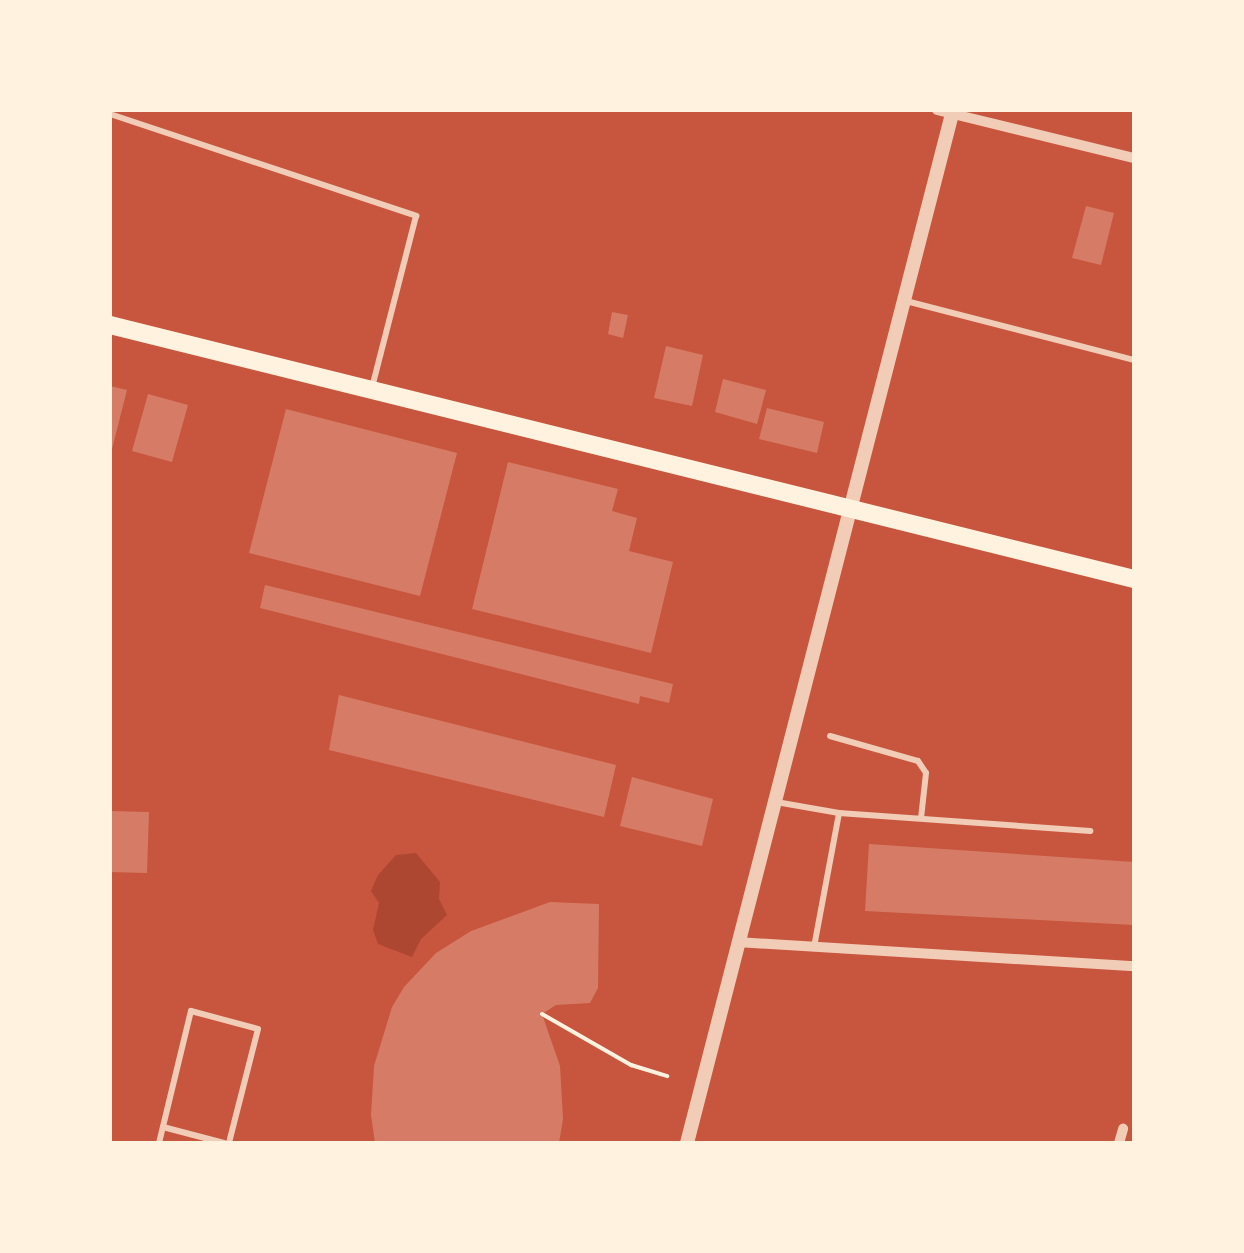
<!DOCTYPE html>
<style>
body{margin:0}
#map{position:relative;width:1244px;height:1253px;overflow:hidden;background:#c8553d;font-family:"IBM Plex Sans",sans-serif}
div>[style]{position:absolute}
.green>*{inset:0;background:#ae4732}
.building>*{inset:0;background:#d67c66}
.path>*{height:4px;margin:-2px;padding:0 2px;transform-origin:2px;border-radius:2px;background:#fff3e0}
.service>*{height:6px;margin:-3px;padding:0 3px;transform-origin:3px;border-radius:3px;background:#f1ccb7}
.minor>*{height:10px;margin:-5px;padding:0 5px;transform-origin:5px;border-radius:5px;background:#f1ccb7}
.tertiary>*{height:14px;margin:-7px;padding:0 7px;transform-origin:7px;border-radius:7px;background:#f1ccb7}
.primary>*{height:18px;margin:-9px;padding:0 9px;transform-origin:9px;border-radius:9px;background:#fff3e0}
span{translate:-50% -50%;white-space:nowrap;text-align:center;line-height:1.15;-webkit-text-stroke:9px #fff3e0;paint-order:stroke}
.frame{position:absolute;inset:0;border:112px solid #fff3e0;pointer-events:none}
</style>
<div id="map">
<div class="green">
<div style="clip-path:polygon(416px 853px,440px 882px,439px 899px,447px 915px,421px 939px,412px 957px,378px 944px,373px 930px,379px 903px,371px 891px,378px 875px,396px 855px)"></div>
</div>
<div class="building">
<div style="clip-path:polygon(1086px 206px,1114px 213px,1101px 265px,1072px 258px)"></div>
<div style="clip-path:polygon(612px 312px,628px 315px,623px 338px,608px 334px)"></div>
<div style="clip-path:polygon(666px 346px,703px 355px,692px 406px,654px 398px)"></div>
<div style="clip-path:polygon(723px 379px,766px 390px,757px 424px,715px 412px)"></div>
<div style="clip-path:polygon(110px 386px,127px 390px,111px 453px,110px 453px)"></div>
<div style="clip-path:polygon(148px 394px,188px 405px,172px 462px,132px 451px)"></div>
<div style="clip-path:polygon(767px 408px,824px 422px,817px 453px,759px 439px)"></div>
<div style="clip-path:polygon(286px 409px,457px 453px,420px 596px,249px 553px)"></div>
<div style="clip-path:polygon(508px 462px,618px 489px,612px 511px,637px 518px,629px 551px,673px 562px,651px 653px,472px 609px)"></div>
<div style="clip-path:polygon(265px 585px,673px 684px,669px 703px,640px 696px,639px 704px,260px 608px)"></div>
<div style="clip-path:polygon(339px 695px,616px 765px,604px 817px,329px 750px)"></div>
<div style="clip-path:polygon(632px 777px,713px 799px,702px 846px,620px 826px)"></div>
<div style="clip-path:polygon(110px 811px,149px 812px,147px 873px,110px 872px)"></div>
<div style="clip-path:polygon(869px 844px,1134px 862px,1134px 925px,865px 911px)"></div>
<div style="clip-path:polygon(550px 902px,599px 904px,598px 988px,590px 1003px,556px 1005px,542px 1014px,560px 1066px,563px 1119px,559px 1143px,375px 1143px,371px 1115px,374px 1066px,392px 1007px,404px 987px,436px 953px,471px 931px)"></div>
</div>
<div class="path">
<div style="left:542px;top:1014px;width:103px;rotate:29.8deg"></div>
<div style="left:631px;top:1065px;width:38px;rotate:17deg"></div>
</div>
<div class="service">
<div style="left:110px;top:114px;width:323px;rotate:18.4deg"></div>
<div style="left:416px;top:216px;width:177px;rotate:104.4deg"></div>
<div style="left:906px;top:301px;width:236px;rotate:14.5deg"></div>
<div style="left:830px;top:736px;width:91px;rotate:15.9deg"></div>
<div style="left:918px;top:761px;width:14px;rotate:56deg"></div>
<div style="left:926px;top:773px;width:45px;rotate:96.3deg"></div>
<div style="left:776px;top:802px;width:64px;rotate:9.9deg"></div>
<div style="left:839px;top:813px;width:252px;rotate:4.1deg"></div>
<div style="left:814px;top:947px;width:136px;rotate:-79.4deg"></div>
<div style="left:163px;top:1127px;width:63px;rotate:14.7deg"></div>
<div style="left:159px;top:1143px;width:136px;rotate:-76.4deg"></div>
<div style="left:191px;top:1011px;width:69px;rotate:15deg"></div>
<div style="left:258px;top:1029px;width:118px;rotate:104.3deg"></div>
</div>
<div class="minor">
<div style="left:937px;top:110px;width:203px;rotate:13.7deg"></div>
<div style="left:737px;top:942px;width:398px;rotate:3.5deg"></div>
<div style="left:1119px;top:1143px;width:15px;rotate:-74deg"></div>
</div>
<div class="tertiary">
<div style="left:687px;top:1143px;width:1067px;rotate:-75.56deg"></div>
</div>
<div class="primary">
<div style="left:110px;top:325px;width:1055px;rotate:13.93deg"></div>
</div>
<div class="frame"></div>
</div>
